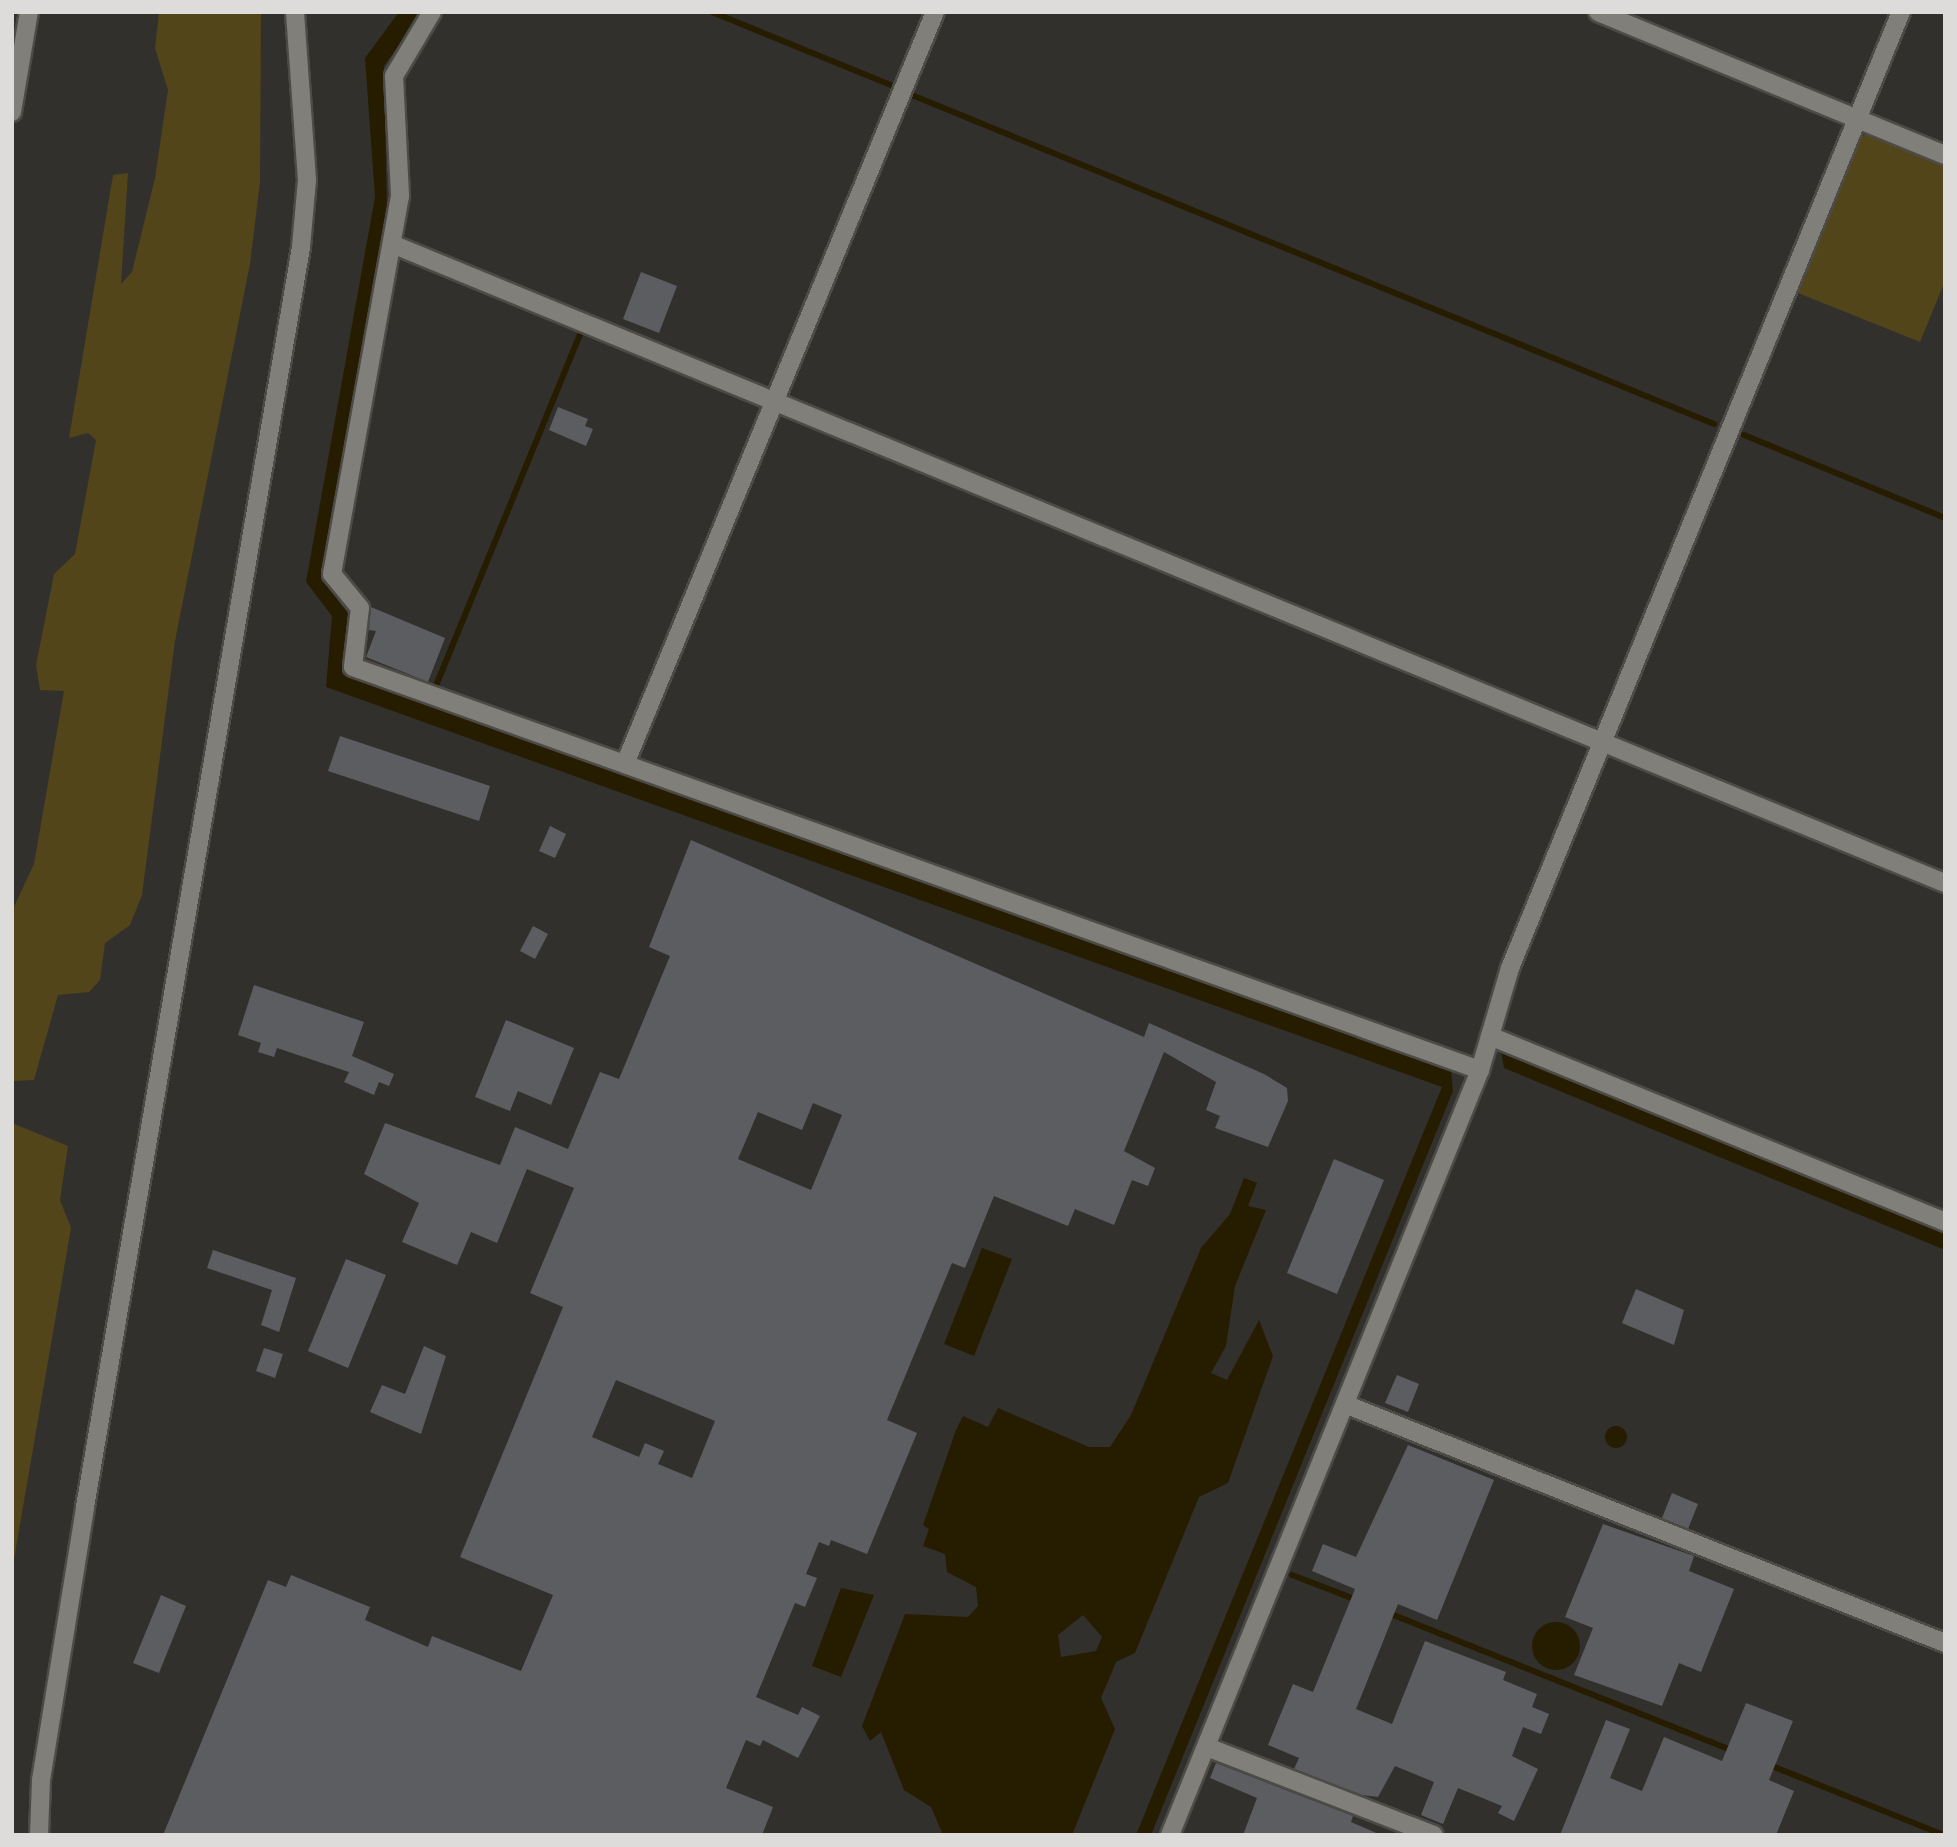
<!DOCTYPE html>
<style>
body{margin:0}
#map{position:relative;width:1957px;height:1847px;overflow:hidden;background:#31302c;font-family:Quicksand,sans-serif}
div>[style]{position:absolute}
.green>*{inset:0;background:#53451a}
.water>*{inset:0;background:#261c00}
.round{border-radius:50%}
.stream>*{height:6px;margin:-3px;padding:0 3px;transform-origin:3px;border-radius:3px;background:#261c00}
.building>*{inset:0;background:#5c5d61}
.roads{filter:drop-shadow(2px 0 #4c4b47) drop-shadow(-2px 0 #4c4b47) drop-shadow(0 2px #4c4b47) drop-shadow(0 -2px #4c4b47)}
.minor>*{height:18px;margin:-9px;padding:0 9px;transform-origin:9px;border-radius:9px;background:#807f7a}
span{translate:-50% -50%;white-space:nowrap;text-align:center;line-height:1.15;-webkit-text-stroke:7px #31302c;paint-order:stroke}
.frame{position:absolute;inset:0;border:14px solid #dddcda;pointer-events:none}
</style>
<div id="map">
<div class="green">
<div style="clip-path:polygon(159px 12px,261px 12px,260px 182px,250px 264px,175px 641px,142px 895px,130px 925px,105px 943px,100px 980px,89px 992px,58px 995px,34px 1080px,13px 1081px,12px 911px,34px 864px,64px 691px,40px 690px,36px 665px,54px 574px,75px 554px,96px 440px,88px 433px,69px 438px,113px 175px,128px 173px,121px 284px,132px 272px,155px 178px,168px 90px,155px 48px)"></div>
<div style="clip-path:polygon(1873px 132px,1945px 161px,1945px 281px,1920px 342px,1798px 293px,1862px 136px)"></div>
<div style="clip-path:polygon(12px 1123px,68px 1146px,60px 1200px,71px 1228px,12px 1571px)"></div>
</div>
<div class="water">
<div style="clip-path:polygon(399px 12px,422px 12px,384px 66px,387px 218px,323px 579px,348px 614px,342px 674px,1451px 1071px,1453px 1091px,1151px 1835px,1136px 1835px,1442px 1087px,326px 687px,332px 616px,306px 582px,375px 197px,365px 58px)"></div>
<div style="clip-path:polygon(1501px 1051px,1945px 1233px,1945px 1250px,1504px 1068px)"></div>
<div style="clip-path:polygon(evenodd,1244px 1178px,1257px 1183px,1248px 1206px,1266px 1210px,1235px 1286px,1226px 1346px,1211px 1373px,1227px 1380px,1259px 1320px,1273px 1356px,1228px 1483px,1199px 1497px,1135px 1653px,1116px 1662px,1101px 1698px,1115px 1729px,1072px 1835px,943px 1835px,931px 1807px,904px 1790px,881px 1732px,870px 1741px,862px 1726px,905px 1614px,968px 1617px,978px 1606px,976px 1587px,947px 1572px,945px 1554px,923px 1546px,929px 1529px,923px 1525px,956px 1430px,963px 1416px,988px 1427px,998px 1408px,1089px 1447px,1110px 1447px,1131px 1415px,1201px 1248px,1230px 1214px,1244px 1178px,1083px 1615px,1102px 1637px,1096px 1651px,1061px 1657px,1058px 1635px,1083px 1615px)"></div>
<div style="clip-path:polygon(982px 1248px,1012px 1259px,974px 1356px,944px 1344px)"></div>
<div class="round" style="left:1605px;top:1426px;width:22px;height:22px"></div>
<div style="clip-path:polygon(841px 1588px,874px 1595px,841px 1677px,812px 1666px)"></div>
<div class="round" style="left:1532px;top:1622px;width:48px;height:48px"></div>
</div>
<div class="stream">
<div style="left:712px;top:12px;width:193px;rotate:22.2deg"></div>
<div style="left:912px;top:95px;width:867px;rotate:22.3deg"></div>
<div style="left:1744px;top:435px;width:217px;rotate:22.4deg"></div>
<div style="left:435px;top:688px;width:383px;rotate:-67.7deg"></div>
<div style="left:1292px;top:1575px;width:70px;rotate:21deg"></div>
<div style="left:1386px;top:1612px;width:375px;rotate:21.8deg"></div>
<div style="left:1767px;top:1764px;width:191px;rotate:21.9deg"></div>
</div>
<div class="building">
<div style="clip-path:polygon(641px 272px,677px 286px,659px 333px,623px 319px)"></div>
<div style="clip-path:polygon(558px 407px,588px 419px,585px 426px,593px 429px,586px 446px,549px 430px)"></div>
<div style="clip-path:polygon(371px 607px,445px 638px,428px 682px,366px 657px,376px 631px,369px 630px)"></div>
<div style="clip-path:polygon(340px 736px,490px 786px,479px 821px,328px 771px)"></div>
<div style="clip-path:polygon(550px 826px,566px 834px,555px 858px,539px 851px)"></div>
<div style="clip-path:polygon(evenodd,691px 840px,1144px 1037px,1149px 1023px,1264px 1074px,1287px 1088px,1288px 1101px,1268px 1147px,1215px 1128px,1220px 1116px,1206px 1110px,1216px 1082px,1164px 1052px,1124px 1151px,1155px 1168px,1148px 1186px,1132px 1180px,1114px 1225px,1075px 1209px,1068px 1226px,994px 1196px,965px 1268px,952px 1263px,887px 1420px,917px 1433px,867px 1554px,831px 1540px,829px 1546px,819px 1542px,806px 1574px,817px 1578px,805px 1607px,795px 1603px,756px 1697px,798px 1715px,802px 1707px,820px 1716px,798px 1758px,763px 1740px,760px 1746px,746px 1740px,726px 1788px,773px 1807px,762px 1835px,163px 1835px,268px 1580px,286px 1587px,291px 1575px,370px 1607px,365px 1620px,428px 1647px,432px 1636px,521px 1671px,553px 1595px,460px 1557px,563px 1307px,530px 1293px,574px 1188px,527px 1169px,497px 1243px,471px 1232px,457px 1265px,402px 1242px,419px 1203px,364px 1174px,385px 1123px,500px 1165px,515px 1127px,568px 1149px,600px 1072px,619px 1079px,670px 956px,649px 947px,691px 840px,813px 1103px,842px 1115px,811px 1190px,738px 1159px,758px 1112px,802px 1130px,813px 1103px,691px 840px,616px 1380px,715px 1421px,692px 1478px,658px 1464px,664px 1451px,645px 1443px,639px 1457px,592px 1437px,616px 1380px)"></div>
<div style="clip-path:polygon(533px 926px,548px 934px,535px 959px,520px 951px)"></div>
<div style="clip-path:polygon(254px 985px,364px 1022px,352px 1056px,394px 1074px,389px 1086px,379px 1082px,374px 1095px,344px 1082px,349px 1072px,277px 1048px,274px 1057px,258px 1052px,261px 1043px,238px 1035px)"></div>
<div style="clip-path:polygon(506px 1020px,574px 1048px,551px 1105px,518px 1091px,510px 1111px,475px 1097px)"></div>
<div style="clip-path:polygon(1334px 1159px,1384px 1180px,1337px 1294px,1287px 1273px)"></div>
<div style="clip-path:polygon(213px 1250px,296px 1278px,279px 1332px,261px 1325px,272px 1290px,207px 1268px)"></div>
<div style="clip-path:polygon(346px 1259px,386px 1275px,348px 1368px,308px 1351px)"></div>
<div style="clip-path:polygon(1636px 1289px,1684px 1310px,1674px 1345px,1622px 1323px)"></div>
<div style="clip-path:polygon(424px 1346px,446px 1356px,421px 1434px,370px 1412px,382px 1385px,405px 1394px)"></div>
<div style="clip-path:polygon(264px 1348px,283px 1354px,275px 1378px,256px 1371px)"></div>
<div style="clip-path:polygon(1397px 1375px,1419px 1384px,1408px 1412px,1385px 1403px)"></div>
<div style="clip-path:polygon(1408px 1445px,1494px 1480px,1437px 1620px,1398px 1604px,1356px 1709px,1392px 1724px,1425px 1641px,1506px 1672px,1503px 1680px,1537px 1694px,1532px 1707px,1549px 1714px,1541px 1734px,1523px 1727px,1512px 1756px,1538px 1769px,1514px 1821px,1498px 1813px,1502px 1806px,1458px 1788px,1443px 1824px,1421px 1815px,1434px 1782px,1395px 1766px,1378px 1797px,1362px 1795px,1294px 1769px,1299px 1758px,1268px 1745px,1293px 1684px,1313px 1692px,1355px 1589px,1312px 1571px,1323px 1544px,1356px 1557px)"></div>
<div style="clip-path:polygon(1672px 1493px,1698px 1504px,1688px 1529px,1662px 1518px)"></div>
<div style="clip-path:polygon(1603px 1524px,1694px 1556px,1689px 1571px,1734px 1589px,1701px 1672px,1679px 1663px,1662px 1706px,1574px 1675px,1593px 1628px,1565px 1617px)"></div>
<div style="clip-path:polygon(161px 1595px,186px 1606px,159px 1673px,133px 1663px)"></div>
<div style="clip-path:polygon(1746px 1703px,1793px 1721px,1769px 1780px,1794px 1791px,1776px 1835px,1560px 1835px,1606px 1720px,1630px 1729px,1610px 1778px,1642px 1791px,1664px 1737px,1722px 1761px)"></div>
<div style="clip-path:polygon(1216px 1763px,1353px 1816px,1351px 1822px,1381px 1835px,1243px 1835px,1257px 1798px,1210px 1778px)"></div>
</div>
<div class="roads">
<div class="minor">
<div style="left:432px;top:12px;width:74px;rotate:120.7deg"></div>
<div style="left:394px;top:76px;width:120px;rotate:87.1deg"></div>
<div style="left:400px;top:196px;width:384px;rotate:100.2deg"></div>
<div style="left:332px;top:574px;width:44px;rotate:50.5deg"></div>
<div style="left:360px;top:608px;width:59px;rotate:96.8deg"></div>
<div style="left:353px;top:667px;width:1197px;rotate:19.68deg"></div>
<div style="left:1598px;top:12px;width:375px;rotate:22.4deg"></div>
<div style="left:12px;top:112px;width:101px;rotate:-80.4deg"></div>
<div style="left:392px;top:244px;width:1679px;rotate:22.37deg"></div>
<div style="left:625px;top:764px;width:813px;rotate:-67.6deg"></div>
<div style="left:1490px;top:1036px;width:492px;rotate:22.2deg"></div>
<div style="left:1347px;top:1405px;width:644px;rotate:21.7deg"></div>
<div style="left:1207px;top:1747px;width:243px;rotate:21.2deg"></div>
<div style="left:39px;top:1835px;width:55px;rotate:-87.9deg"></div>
<div style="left:41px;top:1780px;width:277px;rotate:-80.8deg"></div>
<div style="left:85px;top:1507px;width:1278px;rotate:-80.27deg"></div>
<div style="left:301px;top:247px;width:67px;rotate:-84.9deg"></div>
<div style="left:307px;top:180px;width:168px;rotate:-94.1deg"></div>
<div style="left:1170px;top:1835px;width:825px;rotate:-67.94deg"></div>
<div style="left:1480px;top:1070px;width:106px;rotate:-73.6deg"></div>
<div style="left:1510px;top:968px;width:1033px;rotate:-67.76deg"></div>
</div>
</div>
<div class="frame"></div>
</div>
